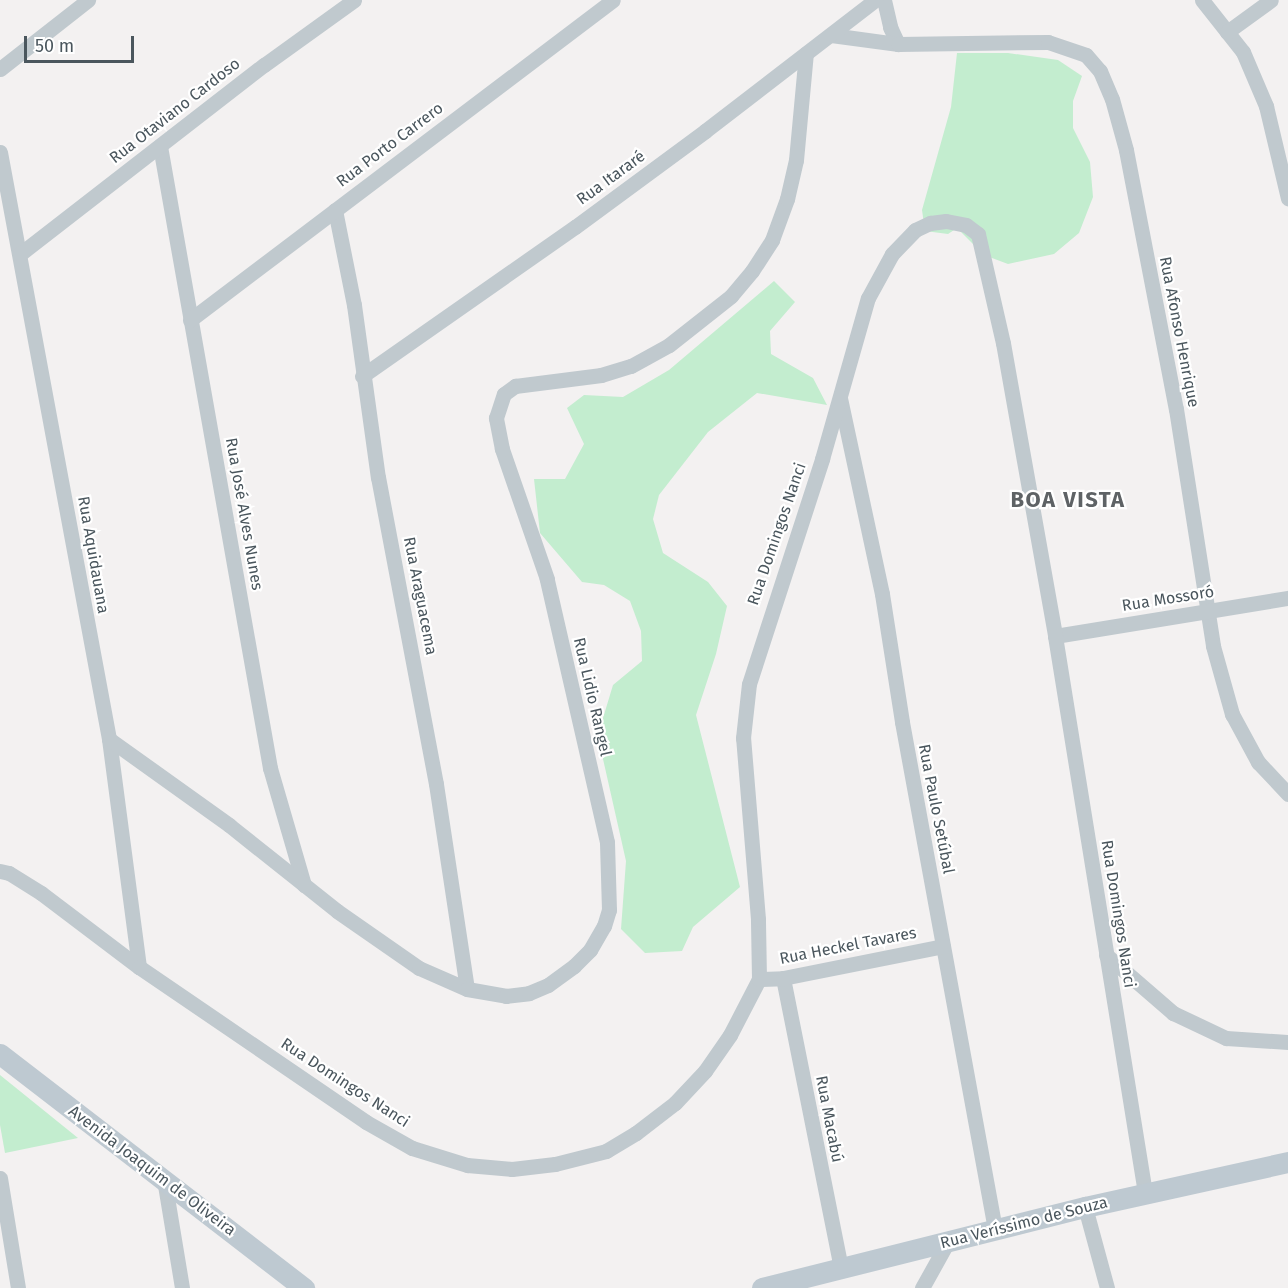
<!DOCTYPE html>
<meta charset="utf-8">
<style>
body{margin:0}
#map{position:relative;width:1288px;height:1288px;overflow:hidden;background:#f3f1f1;font-family:"Fira Sans",sans-serif}
div>[style]{position:absolute}
.green>*{inset:0;background:#c3edcf}
.street>*{height:15px;margin:-7.5px;padding:0 7.5px;transform-origin:7.5px;border-radius:7.5px;background:#c0c9ce}
.secondary>*{height:21px;margin:-10.5px;padding:0 10.5px;transform-origin:10.5px;border-radius:10.5px;background:#bec9d1}
span{translate:-50% -50%;white-space:nowrap;text-align:center;line-height:1.15;-webkit-text-stroke:4.5px #fff;paint-order:stroke}
.street-label{font-size:16px;color:#4a565d}
.district-label{font-size:22px;color:#5e6265;font-weight:700;letter-spacing:1.5px}
.scale{position:absolute;left:24px;top:36px;width:110px;height:27px;box-sizing:border-box;border:3px solid #4a565d;border-top:0;padding-left:8px;font-size:18px;line-height:21px;white-space:nowrap;color:#4a565d;-webkit-text-stroke:4px #fff;paint-order:stroke}
</style>
<div id="map">
<div class="green">
<div style="clip-path:polygon(957px 53px,1008px 53px,1058px 60px,1082px 76px,1073px 101px,1073px 128px,1090px 162px,1093px 197px,1079px 233px,1054px 254px,1008px 264px,984px 255px,957px 228px,948px 234px,925px 231px,922px 210px,951px 107px)"></div>
<div style="clip-path:polygon(774px 281px,795px 302px,770px 331px,771px 354px,813px 378px,827px 405px,757px 393px,708px 432px,659px 495px,653px 519px,663px 553px,708px 582px,727px 606px,716px 654px,696px 715px,740px 887px,693px 927px,682px 951px,645px 953px,621px 929px,626px 861px,603px 759px,603px 718px,613px 685px,642px 661px,641px 631px,630px 601px,604px 585px,582px 582px,540px 533px,534px 479px,565px 479px,584px 444px,567px 408px,584px 395px,623px 397px,669px 370px)"></div>
<div style="clip-path:polygon(0 1075px,78px 1138px,5px 1153px,0 1125px)"></div>
</div>
<div class="street">
<div style="left:884px;top:0;width:28px;rotate:77deg"></div>
<div style="left:890px;top:27px;width:19px;rotate:65deg"></div>
<div style="left:1202px;top:0;width:66px;rotate:51.7deg"></div>
<div style="left:1243px;top:52px;width:59px;rotate:66.9deg"></div>
<div style="left:1266px;top:106px;width:95px;rotate:76.6deg"></div>
<div style="left:1227px;top:32px;width:54px;rotate:-36deg"></div>
<div style="left:831px;top:35px;width:68px;rotate:7.7deg"></div>
<div style="left:898px;top:44px;width:150px;rotate:-0.8deg"></div>
<div style="left:1048px;top:42px;width:40px;rotate:18.9deg"></div>
<div style="left:1086px;top:55px;width:21px;rotate:49deg"></div>
<div style="left:1100px;top:71px;width:30px;rotate:67deg"></div>
<div style="left:1112px;top:99px;width:53px;rotate:74.6deg"></div>
<div style="left:1126px;top:150px;width:264px;rotate:79.1deg"></div>
<div style="left:1176px;top:409px;width:240px;rotate:81.1deg"></div>
<div style="left:1213px;top:646px;width:71px;rotate:74.4deg"></div>
<div style="left:1232px;top:714px;width:55px;rotate:61.6deg"></div>
<div style="left:1258px;top:762px;width:44px;rotate:46.8deg"></div>
<div style="left:0;top:69px;width:112px;rotate:-38.1deg"></div>
<div style="left:160px;top:146px;width:632px;rotate:79.97deg"></div>
<div style="left:270px;top:768px;width:122px;rotate:73.8deg"></div>
<div style="left:0;top:152px;width:597px;rotate:79.48deg"></div>
<div style="left:109px;top:739px;width:230px;rotate:82.5deg"></div>
<div style="left:335px;top:210px;width:97px;rotate:78.7deg"></div>
<div style="left:354px;top:305px;width:174px;rotate:82.1deg"></div>
<div style="left:378px;top:477px;width:312px;rotate:79.3deg"></div>
<div style="left:436px;top:784px;width:207px;rotate:81.4deg"></div>
<div style="left:20px;top:254px;width:309px;rotate:-37.8deg"></div>
<div style="left:264px;top:65px;width:111px;rotate:-35.8deg"></div>
<div style="left:190px;top:320px;width:530px;rotate:-37.11deg"></div>
<div style="left:362px;top:376px;width:260px;rotate:-35deg"></div>
<div style="left:575px;top:227px;width:162px;rotate:-36.4deg"></div>
<div style="left:705px;top:131px;width:215px;rotate:-37.6deg"></div>
<div style="left:840px;top:398px;width:200px;rotate:77.9deg"></div>
<div style="left:882px;top:594px;width:130px;rotate:81.1deg"></div>
<div style="left:902px;top:722px;width:515px;rotate:79.61deg"></div>
<div style="left:1055px;top:636px;width:236px;rotate:-9.3deg"></div>
<div style="left:109px;top:739px;width:148px;rotate:35.6deg"></div>
<div style="left:229px;top:825px;width:138px;rotate:38.5deg"></div>
<div style="left:337px;top:911px;width:100px;rotate:34.8deg"></div>
<div style="left:419px;top:968px;width:52px;rotate:23.6deg"></div>
<div style="left:467px;top:989px;width:40px;rotate:10deg"></div>
<div style="left:506px;top:996px;width:23px;rotate:-7deg"></div>
<div style="left:529px;top:993px;width:21px;rotate:-23deg"></div>
<div style="left:548px;top:985px;width:32px;rotate:-36deg"></div>
<div style="left:574px;top:966px;width:23px;rotate:-45deg"></div>
<div style="left:590px;top:950px;width:28px;rotate:-60deg"></div>
<div style="left:604px;top:926px;width:17px;rotate:-73deg"></div>
<div style="left:609px;top:910px;width:68px;rotate:-91.7deg"></div>
<div style="left:607px;top:842px;width:270px;rotate:-102.9deg"></div>
<div style="left:547px;top:579px;width:138px;rotate:-109.1deg"></div>
<div style="left:502px;top:449px;width:32px;rotate:-101deg"></div>
<div style="left:496px;top:418px;width:25px;rotate:-72deg"></div>
<div style="left:504px;top:394px;width:14px;rotate:-36deg"></div>
<div style="left:515px;top:386px;width:87px;rotate:-7.3deg"></div>
<div style="left:601px;top:375px;width:31px;rotate:-17deg"></div>
<div style="left:631px;top:366px;width:43px;rotate:-28.9deg"></div>
<div style="left:669px;top:345px;width:79px;rotate:-38.3deg"></div>
<div style="left:731px;top:296px;width:33px;rotate:-50deg"></div>
<div style="left:752px;top:271px;width:37px;rotate:-57deg"></div>
<div style="left:772px;top:240px;width:44px;rotate:-69.9deg"></div>
<div style="left:787px;top:199px;width:40px;rotate:-77deg"></div>
<div style="left:796px;top:160px;width:107px;rotate:-84.7deg"></div>
<div style="left:0;top:871px;width:9px;rotate:13deg"></div>
<div style="left:9px;top:873px;width:38px;rotate:32deg"></div>
<div style="left:41px;top:893px;width:123px;rotate:37.1deg"></div>
<div style="left:139px;top:967px;width:275px;rotate:34.3deg"></div>
<div style="left:366px;top:1122px;width:53px;rotate:29.5deg"></div>
<div style="left:412px;top:1148px;width:58px;rotate:17.2deg"></div>
<div style="left:467px;top:1165px;width:45px;rotate:5.1deg"></div>
<div style="left:512px;top:1169px;width:43px;rotate:-6.6deg"></div>
<div style="left:555px;top:1164px;width:53px;rotate:-14.3deg"></div>
<div style="left:606px;top:1151px;width:35px;rotate:-31deg"></div>
<div style="left:636px;top:1133px;width:49px;rotate:-37.6deg"></div>
<div style="left:675px;top:1103px;width:44px;rotate:-46.8deg"></div>
<div style="left:705px;top:1071px;width:44px;rotate:-55.2deg"></div>
<div style="left:730px;top:1035px;width:63px;rotate:-62.6deg"></div>
<div style="left:759px;top:979px;width:60px;rotate:-91deg"></div>
<div style="left:758px;top:919px;width:182px;rotate:-94.7deg"></div>
<div style="left:743px;top:738px;width:54px;rotate:-83.7deg"></div>
<div style="left:749px;top:684px;width:237px;rotate:-72deg"></div>
<div style="left:822px;top:459px;width:167px;rotate:-74.1deg"></div>
<div style="left:868px;top:298px;width:50px;rotate:-61.4deg"></div>
<div style="left:892px;top:254px;width:33px;rotate:-46deg"></div>
<div style="left:915px;top:230px;width:17px;rotate:-25deg"></div>
<div style="left:930px;top:223px;width:16px;rotate:-7deg"></div>
<div style="left:946px;top:221px;width:20px;rotate:11deg"></div>
<div style="left:966px;top:225px;width:15px;rotate:37deg"></div>
<div style="left:978px;top:234px;width:112px;rotate:77.1deg"></div>
<div style="left:1003px;top:343px;width:298px;rotate:79.9deg"></div>
<div style="left:1055px;top:636px;width:564px;rotate:80.82deg"></div>
<div style="left:1106px;top:955px;width:89px;rotate:40.9deg"></div>
<div style="left:1173px;top:1013px;width:59px;rotate:25.3deg"></div>
<div style="left:1226px;top:1038px;width:62px;rotate:3.7deg"></div>
<div style="left:783px;top:978px;width:296px;rotate:78.7deg"></div>
<div style="left:759px;top:979px;width:24px;rotate:-2deg"></div>
<div style="left:783px;top:978px;width:163px;rotate:-11.3deg"></div>
<div style="left:0;top:1178px;width:111px;rotate:80.7deg"></div>
<div style="left:164px;top:1179px;width:110px;rotate:80.6deg"></div>
<div style="left:1085px;top:1207px;width:84px;rotate:74.8deg"></div>
<div style="left:922px;top:1288px;width:51px;rotate:-60.9deg"></div>
</div>
<div class="secondary">
<div style="left:0;top:1054px;width:384px;rotate:37.6deg"></div>
<div style="left:762px;top:1288px;width:333px;rotate:-14.1deg"></div>
<div style="left:1085px;top:1207px;width:208px;rotate:-12.5deg"></div>
</div>
<div class="street-label">
<span style="left:175px;top:111px;rotate:-38deg">Rua Otaviano Cardoso</span>
<span style="left:390px;top:145px;rotate:-37deg">Rua Porto Carrero</span>
<span style="left:611px;top:178px;rotate:-36deg">Rua Itararé</span>
<span style="left:1179px;top:332px;rotate:79deg">Rua Afonso Henrique</span>
<span style="left:244px;top:514px;rotate:80deg">Rua José Alves Nunes</span>
<span style="left:777px;top:534px;rotate:-71deg">Rua Domingos Nanci</span>
<span style="left:93px;top:555px;rotate:80deg">Rua Aquidauana</span>
<span style="left:420px;top:596px;rotate:79deg">Rua Araguacema</span>
<span style="left:1168px;top:599px;rotate:-9deg">Rua Mossoró</span>
<span style="left:592px;top:697px;rotate:77deg">Rua Lidio Rangel</span>
<span style="left:936px;top:809px;rotate:79deg">Rua Paulo Setúbal</span>
<span style="left:1118px;top:914px;rotate:81deg">Rua Domingos Nanci</span>
<span style="left:848px;top:946px;rotate:-11deg">Rua Heckel Tavares</span>
<span style="left:345px;top:1083px;rotate:33deg">Rua Domingos Nanci</span>
<span style="left:829px;top:1119px;rotate:79deg">Rua Macabú</span>
<span style="left:152px;top:1171px;rotate:37deg">Avenida Joaquim de Oliveira</span>
<span style="left:1024px;top:1223px;rotate:-14deg">Rua Veríssimo de Souza</span>
</div>
<div class="district-label">
<span style="left:1068px;top:500px">BOA VISTA</span>
</div>
<div class="scale">50 m</div>
</div>
